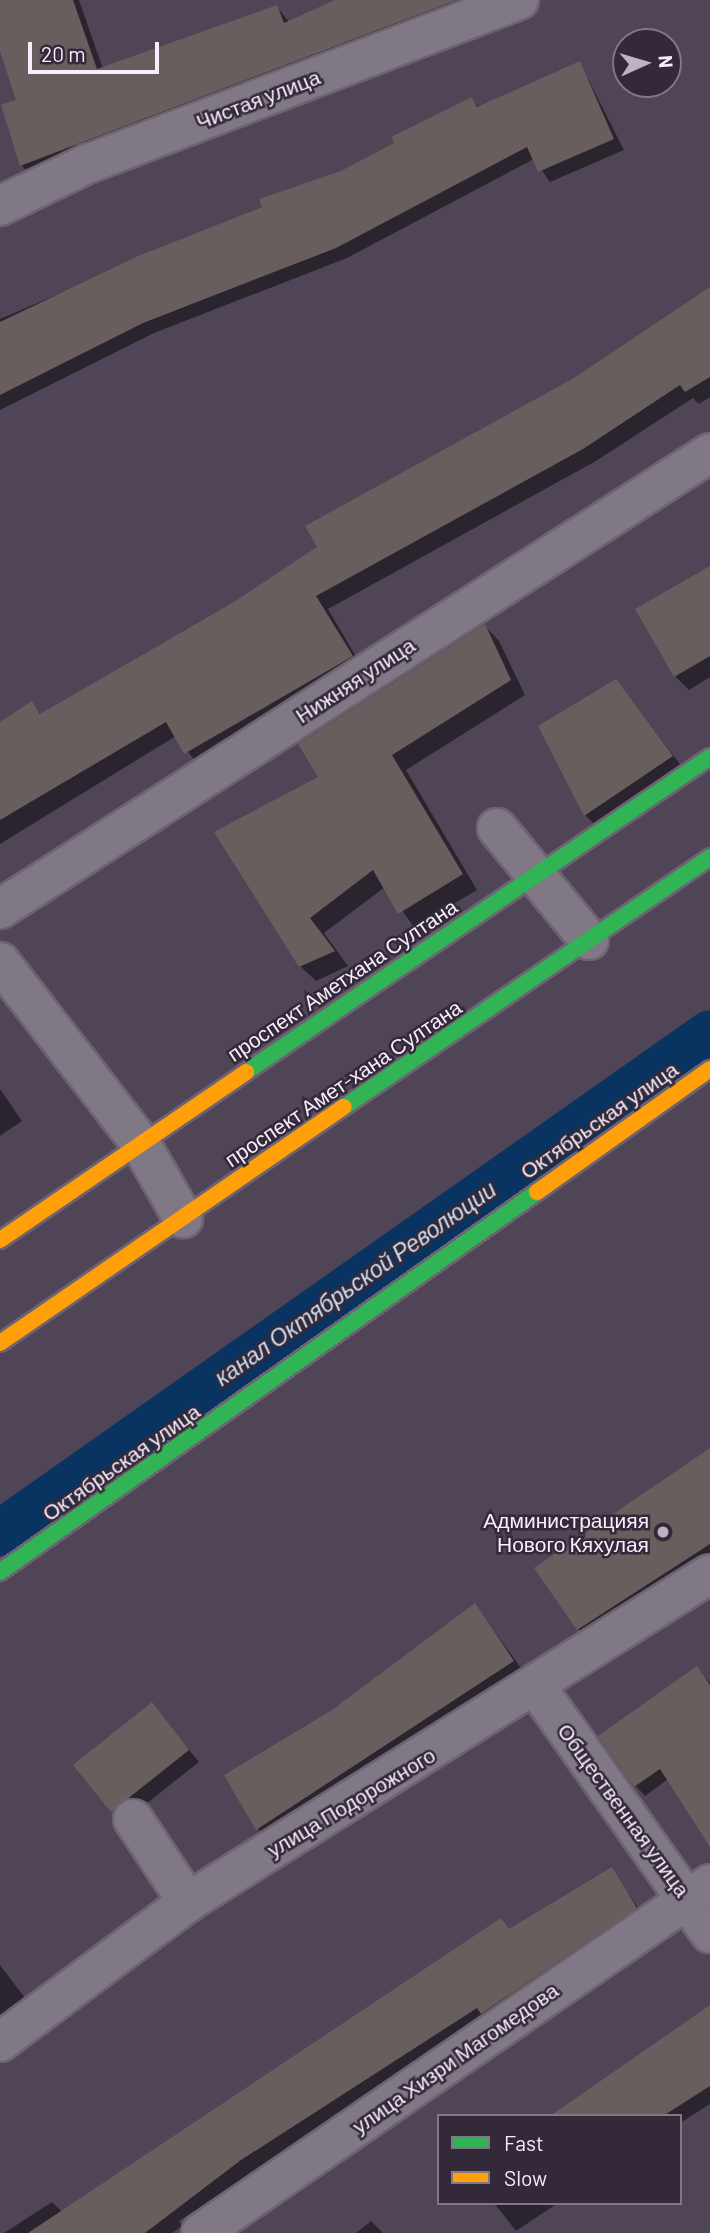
<!DOCTYPE html>
<meta charset="utf-8">
<style>
body{margin:0}
#map{position:relative;width:710px;height:2233px;overflow:hidden;background:#504556;font-family:Barlow,sans-serif}
div>[style]{position:absolute}
.shadow>*{inset:0;background:#0007}
.canal>*{height:46px;margin:-23px;padding:0 23px;transform-origin:23px;border-radius:23px;background:#093461}
.building>*{inset:0;background:#685e5e}
.roads{filter:drop-shadow(2px 0 #6d6372) drop-shadow(-2px 0 #6d6372) drop-shadow(0 2px #6d6372) drop-shadow(0 -2px #6d6372)}
.street>*{height:38px;margin:-19px;padding:0 19px;transform-origin:19px;border-radius:19px;background:#807885}
.fast>*{height:16px;margin:-8px;padding:0 8px;transform-origin:8px;border-radius:8px;background:#30b455}
.slow>*{height:16px;margin:-8px;padding:0 8px;transform-origin:8px;border-radius:8px;background:#ff9f0a}
.dots>*{width:19px;height:19px;translate:-50% -50%;box-sizing:border-box;border:4px solid #332938;border-radius:50%}
span{translate:-50% -50%;white-space:nowrap;text-align:center;line-height:1.15;-webkit-text-stroke:5px #332938;paint-order:stroke}
.street-label{font-size:21px;color:#f7edfd}
.poi-label{font-size:21px;color:#f7edfd}
.right{translate:-100% -50%;text-align:right}
.water-label{font-size:23px;color:#cfdef1;font-style:italic}
.legend{position:absolute;left:437px;top:2114px;width:245px;height:91px;box-sizing:border-box;background:#332938;border:2px solid #817787;margin:0;padding:9px 12px;list-style:none;font-size:21px;color:#f7edfd}
.legend li{display:flex;align-items:center;gap:14px;height:35px}
.legend b{width:35px;border:2px solid #817787}
.north{position:absolute;left:612px;top:28px;width:70px;height:70px;box-sizing:border-box;background:#332938;border:2px solid #817787;border-radius:50%;rotate:86deg;font-size:19px;font-weight:700;line-height:28px;text-align:center;color:#f7edfd}
.north::after{content:'';display:block;margin:auto;width:24px;height:32px;background:#bdb2c3;clip-path:polygon(50% 0,100% 100%,50% 72%,0 100%)}
.scale{position:absolute;left:28px;top:42px;width:131px;height:32px;box-sizing:border-box;border:4px solid #f7edfd;border-top:0;padding-left:9px;font-size:21px;line-height:24px;white-space:nowrap;color:#f7edfd;-webkit-text-stroke:5px #332938;paint-order:stroke}
</style>
<div id="map">
<div class="shadow">
<div style="clip-path:polygon(19px 0,79px 0,103px 69px,277px 7px,289px 22px,338px 0,496px 0,32px 176px,21px 165px,19px 101px,0 45px,0 6px)"></div>
<div style="clip-path:polygon(580px 63px,624px 150px,550px 182px,534px 159px,347px 258px,154px 333px,0 410px,0 319px,341px 173px,472px 100px,480px 108px)"></div>
<div style="clip-path:polygon(710px 291px,710px 397px,699px 404px,693px 398px,596px 461px,328px 609px,364px 670px,198px 765px,176px 736px,0 844px,0 725px,31px 704px,42px 715px,234px 603px)"></div>
<div style="clip-path:polygon(710px 567px,710px 677px,689px 690px,675px 676px)"></div>
<div style="clip-path:polygon(485px 626px,499px 641px,525px 695px,406px 770px,477px 890px,414px 927px,385px 887px,324px 933px,348px 966px,316px 981px,300px 966px,320px 778px)"></div>
<div style="clip-path:polygon(616px 681px,686px 772px,600px 830px,585px 815px,540px 726px)"></div>
<div style="clip-path:polygon(0 1089px,22px 1121px,0 1136px)"></div>
<div style="clip-path:polygon(710px 1453px,710px 1567px,592px 1642px,578px 1629px)"></div>
<div style="clip-path:polygon(475px 1605px,524px 1672px,268px 1839px,258px 1829px,333px 1711px)"></div>
<div style="clip-path:polygon(697px 1669px,710px 1683px,710px 1748px,645px 1796px,635px 1785px)"></div>
<div style="clip-path:polygon(152px 1705px,199px 1762px,123px 1822px,76px 1765px)"></div>
<div style="clip-path:polygon(611px 1869px,646px 1919px,179px 2221px,182px 2226px,172px 2233px,4px 2233px,52px 2202px,62px 2212px,501px 1921px,510px 1930px)"></div>
<div style="clip-path:polygon(0 1965px,25px 1998px,0 2017px)"></div>
<div style="clip-path:polygon(710px 2008px,710px 2104px,680px 2123px,680px 2116px,569px 2116px)"></div>
<div style="clip-path:polygon(494px 2203px,558px 2203px,516px 2231px)"></div>
<div style="clip-path:polygon(371px 2221px,383px 2233px,356px 2233px)"></div>
</div>
<div class="canal">
<div style="left:0;top:1533px;width:868px;rotate:-35.15deg"></div>
</div>
<div class="building">
<div style="clip-path:polygon(0 0,73px 0,97px 69px,277px 5px,284px 23px,335px 0,457px 0,20px 166px,1px 105px,16px 100px,0 51px)"></div>
<div style="clip-path:polygon(580px 61px,614px 139px,538px 172px,527px 147px,336px 248px,143px 323px,0 395px,0 322px,136px 257px,262px 207px,259px 199px,341px 171px,394px 143px,391px 137px,472px 97px,477px 107px)"></div>
<div style="clip-path:polygon(710px 287px,710px 377px,685px 392px,680px 385px,583px 449px,316px 596px,353px 656px,184px 754px,166px 722px,0 820px,0 722px,32px 701px,40px 714px,234px 602px,317px 547px,305px 526px,574px 378px)"></div>
<div style="clip-path:polygon(710px 566px,710px 656px,674px 677px,635px 609px)"></div>
<div style="clip-path:polygon(485px 624px,511px 680px,392px 755px,463px 874px,398px 914px,373px 870px,310px 918px,335px 951px,299px 967px,214px 832px,318px 777px,298px 744px)"></div>
<div style="clip-path:polygon(616px 679px,673px 756px,584px 816px,538px 726px)"></div>
<div style="clip-path:polygon(710px 1448px,710px 1544px,577px 1630px,534px 1568px)"></div>
<div style="clip-path:polygon(475px 1603px,514px 1661px,256px 1830px,224px 1775px,332px 1710px)"></div>
<div style="clip-path:polygon(697px 1666px,710px 1685px,710px 1847px,660px 1769px,634px 1787px,598px 1736px)"></div>
<div style="clip-path:polygon(152px 1702px,189px 1750px,111px 1812px,73px 1765px)"></div>
<div style="clip-path:polygon(612px 1867px,637px 1908px,481px 2014px,477px 2008px,241px 2160px,145px 2233px,28px 2233px,501px 1918px,509px 1929px)"></div>
<div style="clip-path:polygon(710px 2005px,710px 2086px,663px 2116px,550px 2116px)"></div>
</div>
<div class="roads">
<div class="street">
<div style="left:0;top:206px;width:97px;rotate:-25.8deg"></div>
<div style="left:87px;top:164px;width:462px;rotate:-20.8deg"></div>
<div style="left:497px;top:828px;width:145px;rotate:50.6deg"></div>
<div style="left:0;top:909px;width:844px;rotate:-32.71deg"></div>
<div style="left:0;top:962px;width:227px;rotate:52.2deg"></div>
<div style="left:139px;top:1141px;width:89px;rotate:60.3deg"></div>
<div style="left:537px;top:1688px;width:300px;rotate:54.8deg"></div>
<div style="left:133px;top:1819px;width:100px;rotate:56.5deg"></div>
<div style="left:0;top:2042px;width:234px;rotate:-36.7deg"></div>
<div style="left:188px;top:1902px;width:616px;rotate:-32.14deg"></div>
<div style="left:201px;top:2233px;width:617px;rotate:-34.44deg"></div>
</div>
<div class="fast">
<div style="left:246px;top:1072px;width:561px;rotate:-34.17deg"></div>
<div style="left:344px;top:1107px;width:443px;rotate:-34.3deg"></div>
<div style="left:0;top:1572px;width:658px;rotate:-35.28deg"></div>
</div>
<div class="slow">
<div style="left:537px;top:1192px;width:212px;rotate:-35.4deg"></div>
<div style="left:0;top:1240px;width:298px;rotate:-34.3deg"></div>
<div style="left:0;top:1343px;width:417px;rotate:-34.5deg"></div>
</div>
</div>
<div class="dots">
<div style="left:663px;top:1532px;background:#bdb2c3"></div>
</div>
<div class="street-label">
<span style="left:258px;top:99px;rotate:-21deg">Чистая улица</span>
<span style="left:355px;top:680px;rotate:-33deg">Нижняя улица</span>
<span style="left:342px;top:980px;rotate:-34deg">проспект Аметхана Султана</span>
<span style="left:343px;top:1083px;rotate:-34deg">проспект Амет-хана Султана</span>
<span style="left:599px;top:1120px;rotate:-35deg">Октябрьская улица</span>
<span style="left:121px;top:1462px;rotate:-35deg">Октябрьская улица</span>
<span style="left:351px;top:1802px;rotate:-31deg">улица Подорожного</span>
<span style="left:624px;top:1810px;rotate:54deg">Общественная улица</span>
<span style="left:455px;top:2058px;rotate:-35deg">улица Хизри Магомедова</span>
</div>
<div class="poi-label">
<span class="right" style="left:649px;top:1532px">Администрацияя<br>Нового Кяхулая</span>
</div>
<div class="water-label">
<span style="left:355px;top:1283px;rotate:-35deg">канал Октябрьской Революции</span>
</div>
<ul class="legend">
<li><b style="height:9px;background:#30b455"></b>Fast</li>
<li><b style="height:9px;background:#ff9f0a"></b>Slow</li>
</ul>
<div class="north">N</div>
<div class="scale">20 m</div>
</div>
